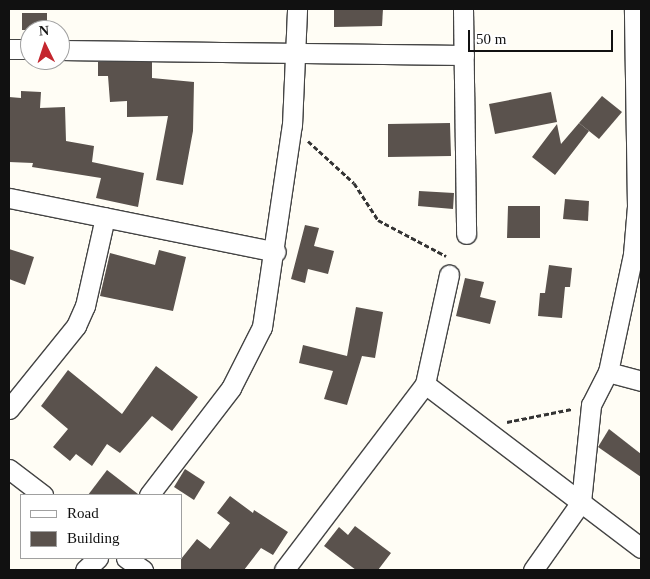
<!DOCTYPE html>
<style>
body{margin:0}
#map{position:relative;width:650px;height:579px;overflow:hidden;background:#fffdf5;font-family:"Times New Roman",serif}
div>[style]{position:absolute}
.building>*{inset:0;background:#5a524d}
.path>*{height:3px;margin-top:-1.5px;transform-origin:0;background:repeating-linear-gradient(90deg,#333 0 5px,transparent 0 7.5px)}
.roads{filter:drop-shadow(1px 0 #444) drop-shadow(-1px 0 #444) drop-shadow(0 1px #444) drop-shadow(0 -1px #444)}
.street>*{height:19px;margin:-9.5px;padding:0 9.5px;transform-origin:9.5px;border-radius:9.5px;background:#fff}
span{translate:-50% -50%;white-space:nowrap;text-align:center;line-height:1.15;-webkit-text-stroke:5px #fff;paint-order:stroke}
.frame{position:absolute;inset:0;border:10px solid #111;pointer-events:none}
.legend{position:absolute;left:20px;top:494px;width:162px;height:65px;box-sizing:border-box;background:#fff;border:1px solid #a0a0a0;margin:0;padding:6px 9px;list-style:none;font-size:15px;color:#111}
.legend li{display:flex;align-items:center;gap:10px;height:25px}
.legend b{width:25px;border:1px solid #a0a0a0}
.north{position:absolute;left:20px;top:20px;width:50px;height:50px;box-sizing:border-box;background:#fff;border:1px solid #a0a0a0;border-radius:50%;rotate:356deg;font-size:14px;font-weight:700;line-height:20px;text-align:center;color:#111}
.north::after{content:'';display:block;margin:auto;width:18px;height:22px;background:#c4262e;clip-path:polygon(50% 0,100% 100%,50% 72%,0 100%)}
.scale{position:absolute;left:468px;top:30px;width:145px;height:22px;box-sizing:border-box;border:2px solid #111;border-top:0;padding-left:6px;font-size:15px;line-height:18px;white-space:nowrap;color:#111;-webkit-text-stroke:4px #fff;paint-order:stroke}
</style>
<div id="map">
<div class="building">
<div style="clip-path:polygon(334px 9px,383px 9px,382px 26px,334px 27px)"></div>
<div style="clip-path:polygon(22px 13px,47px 13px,47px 30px,22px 30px)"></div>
<div style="clip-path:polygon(98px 62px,152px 62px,152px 78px,194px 82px,193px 131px,183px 185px,156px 180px,168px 116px,127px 117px,127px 101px,110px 102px,108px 76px,98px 76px)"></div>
<div style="clip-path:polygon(21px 91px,41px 92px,40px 108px,65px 107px,66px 141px,94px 146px,92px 162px,144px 173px,138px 207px,96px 198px,101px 178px,32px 167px,33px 163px,9px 162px,9px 97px,21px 98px)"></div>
<div style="clip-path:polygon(551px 92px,557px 122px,495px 134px,489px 104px)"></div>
<div style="clip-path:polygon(602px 96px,622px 112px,599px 139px,579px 123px)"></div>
<div style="clip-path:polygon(450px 123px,451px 156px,388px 157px,388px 124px)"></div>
<div style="clip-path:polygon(579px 123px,589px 131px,555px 175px,532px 157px,557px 124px,561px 144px)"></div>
<div style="clip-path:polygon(419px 191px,454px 193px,453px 209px,418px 206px)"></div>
<div style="clip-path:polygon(565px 199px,589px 201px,588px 221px,563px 219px)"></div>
<div style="clip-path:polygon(508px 206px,540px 206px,540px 238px,507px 238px)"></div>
<div style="clip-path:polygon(305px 225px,319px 228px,314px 246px,334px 251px,328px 274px,308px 269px,305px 283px,291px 279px)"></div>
<div style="clip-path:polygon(9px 249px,34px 257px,25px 285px,9px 279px)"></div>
<div style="clip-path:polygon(159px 250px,186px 257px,173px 311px,100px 296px,110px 253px,155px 265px)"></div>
<div style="clip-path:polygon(549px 265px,572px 268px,570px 287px,565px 287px,562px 318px,538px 316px,540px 293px,545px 293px)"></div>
<div style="clip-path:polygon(465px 278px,484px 282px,480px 297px,496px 301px,490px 324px,456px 316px)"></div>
<div style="clip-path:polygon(356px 307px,383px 312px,375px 358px,362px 356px,347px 405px,324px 399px,333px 371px,299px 363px,303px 345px,347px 356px)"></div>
<div style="clip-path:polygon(156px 366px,198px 397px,172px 431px,152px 416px,120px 453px,107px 444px,92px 466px,76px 454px,70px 461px,53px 447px,68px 429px,41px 406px,68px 370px,122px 414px)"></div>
<div style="clip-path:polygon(609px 429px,641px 454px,641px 477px,598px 447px)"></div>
<div style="clip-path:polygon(185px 469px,205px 482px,194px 500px,174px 487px)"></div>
<div style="clip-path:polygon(107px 470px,138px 494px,138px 495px,88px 495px)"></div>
<div style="clip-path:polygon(230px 496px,253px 513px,254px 510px,288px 532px,273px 555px,261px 548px,244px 570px,181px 570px,181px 559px,197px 539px,210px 549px,230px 523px,217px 513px)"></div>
<div style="clip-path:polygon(355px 526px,391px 553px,378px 570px,356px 570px,324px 546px,339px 527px,348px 535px)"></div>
</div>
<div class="path">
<div style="left:308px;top:141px;width:62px;rotate:42.4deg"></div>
<div style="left:354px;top:183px;width:44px;rotate:57deg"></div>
<div style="left:378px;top:220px;width:77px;rotate:27.9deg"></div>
<div style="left:507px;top:422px;width:66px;rotate:-11.3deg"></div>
</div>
<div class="roads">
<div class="street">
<div style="left:463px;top:9px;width:225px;rotate:89.2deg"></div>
<div style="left:9px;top:49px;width:21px"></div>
<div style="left:60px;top:50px;width:404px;rotate:0.7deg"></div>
<div style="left:9px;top:198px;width:272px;rotate:11.4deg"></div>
<div style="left:608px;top:372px;width:34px;rotate:15deg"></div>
<div style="left:425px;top:384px;width:271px;rotate:37.2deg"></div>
<div style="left:9px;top:409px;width:107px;rotate:-51.1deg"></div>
<div style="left:76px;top:326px;width:22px;rotate:-66deg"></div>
<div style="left:85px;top:306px;width:91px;rotate:-77.3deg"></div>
<div style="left:9px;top:469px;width:43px;rotate:37.4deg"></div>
<div style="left:149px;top:495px;width:135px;rotate:-52.5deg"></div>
<div style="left:231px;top:388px;width:68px;rotate:-63.1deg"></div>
<div style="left:262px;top:327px;width:204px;rotate:-81.6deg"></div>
<div style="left:292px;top:125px;width:116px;rotate:-87.5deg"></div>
<div style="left:126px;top:558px;width:21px;rotate:35deg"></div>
<div style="left:85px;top:570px;width:18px;rotate:-43deg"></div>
<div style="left:284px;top:570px;width:233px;rotate:-52.8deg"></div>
<div style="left:425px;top:384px;width:112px;rotate:-77.6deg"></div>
<div style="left:533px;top:570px;width:83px;rotate:-54.8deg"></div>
<div style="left:581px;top:502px;width:98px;rotate:-84.1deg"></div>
<div style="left:591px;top:405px;width:37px;rotate:-63deg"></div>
<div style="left:608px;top:372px;width:121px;rotate:-78deg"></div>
<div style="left:633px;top:254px;width:48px;rotate:-85.2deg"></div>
<div style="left:637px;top:206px;width:197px;rotate:-90.9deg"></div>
</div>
</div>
<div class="frame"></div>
<ul class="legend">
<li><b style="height:6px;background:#fff"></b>Road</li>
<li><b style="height:14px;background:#5a524d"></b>Building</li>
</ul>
<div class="north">N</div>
<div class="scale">50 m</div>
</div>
